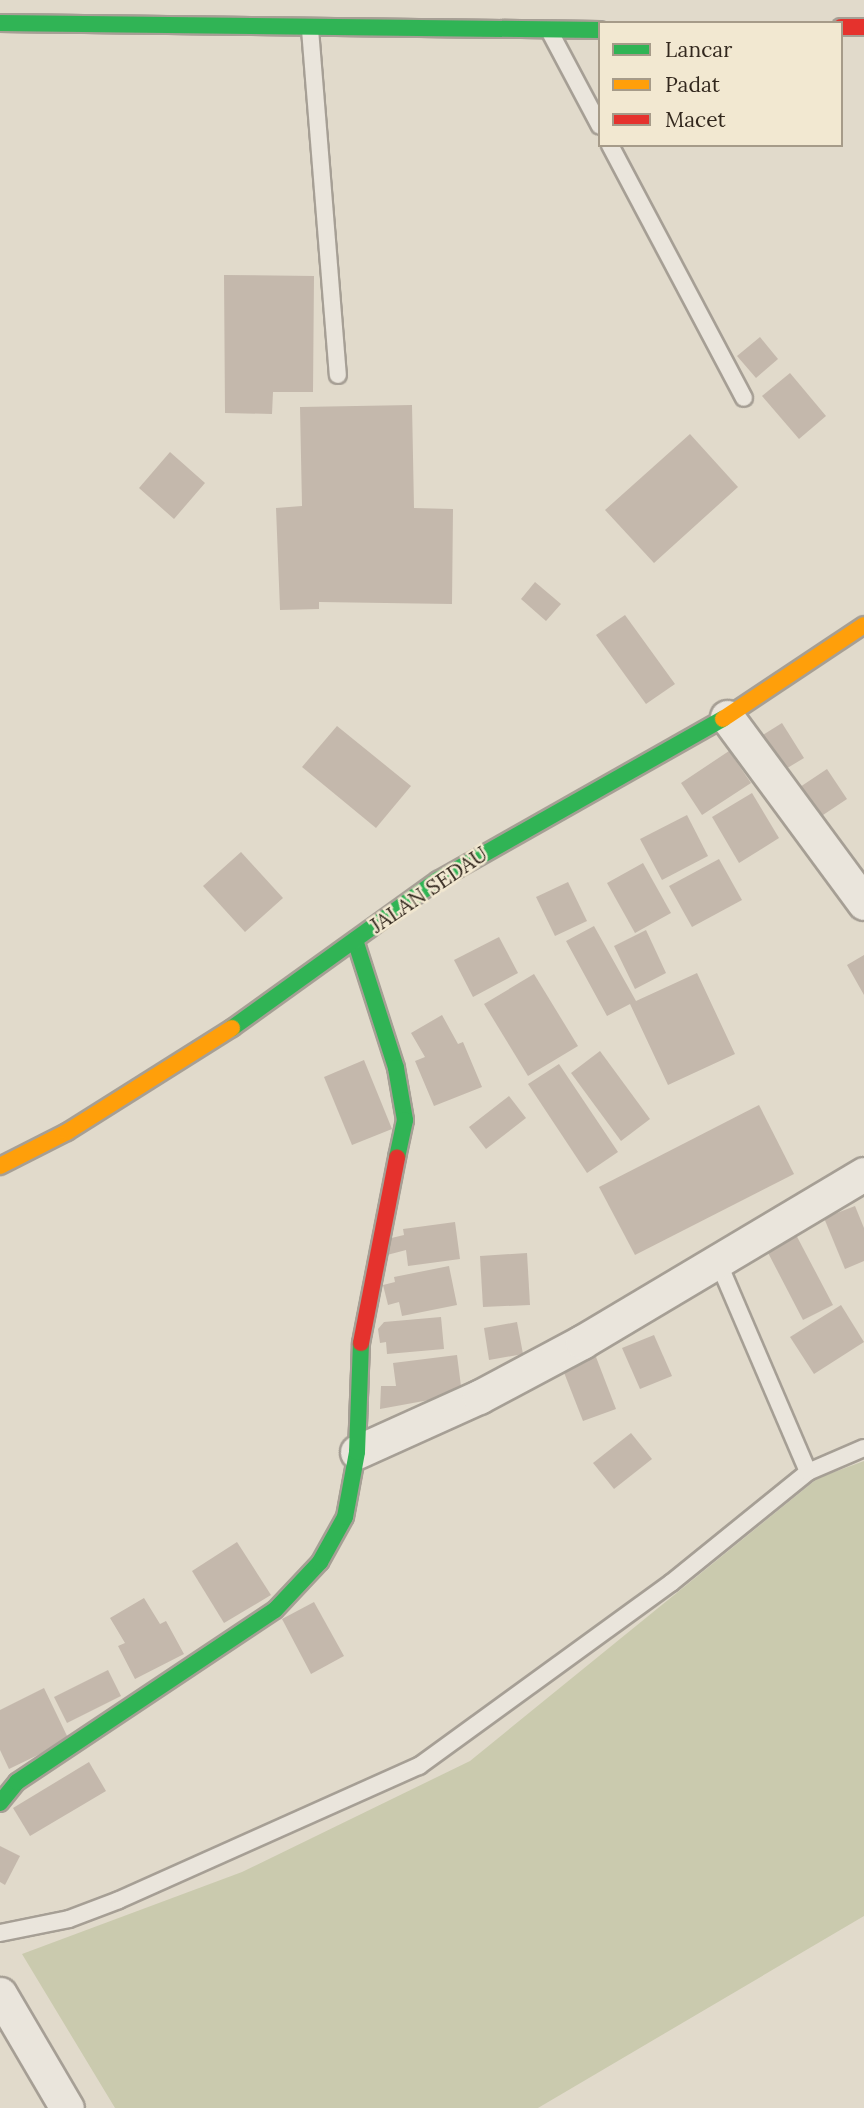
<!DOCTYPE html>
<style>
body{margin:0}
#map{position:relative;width:864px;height:2108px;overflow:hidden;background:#e1dacb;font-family:Lora,serif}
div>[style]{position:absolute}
.cemetery>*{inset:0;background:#cacaae}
.building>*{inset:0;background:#c4b8ac}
.roads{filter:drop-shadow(2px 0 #a69f95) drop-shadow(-2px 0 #a69f95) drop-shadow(0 2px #a69f95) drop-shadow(0 -2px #a69f95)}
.lane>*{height:16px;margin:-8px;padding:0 8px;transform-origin:8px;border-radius:8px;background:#eae5dc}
.street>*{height:33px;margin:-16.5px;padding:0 16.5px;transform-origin:16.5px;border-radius:16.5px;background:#eae5dc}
.fast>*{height:16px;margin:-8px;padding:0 8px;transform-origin:8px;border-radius:8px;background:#30b455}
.slow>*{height:16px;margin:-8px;padding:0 8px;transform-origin:8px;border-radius:8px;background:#ff9f0a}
.jam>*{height:16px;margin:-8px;padding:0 8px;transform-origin:8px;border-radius:8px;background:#e5322d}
span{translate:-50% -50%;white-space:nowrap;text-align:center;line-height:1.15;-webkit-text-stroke:5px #f2e8d1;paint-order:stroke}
.street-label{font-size:21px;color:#33281e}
.legend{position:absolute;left:598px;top:21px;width:245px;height:126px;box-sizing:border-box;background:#f2e8d1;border:2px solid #a69b89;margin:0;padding:9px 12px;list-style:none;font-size:21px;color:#33281e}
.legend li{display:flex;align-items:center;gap:14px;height:35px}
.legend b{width:35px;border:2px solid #a69b89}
</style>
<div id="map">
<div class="cemetery">
<div style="clip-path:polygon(864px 1461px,864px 1916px,538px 2108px,115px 2108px,22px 1954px,242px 1872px,470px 1761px,818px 1478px)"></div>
</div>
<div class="building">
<div style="clip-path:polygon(224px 275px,314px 276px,313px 392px,273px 392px,272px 414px,225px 413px)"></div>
<div style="clip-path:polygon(760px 337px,778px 359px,756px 378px,737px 356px)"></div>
<div style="clip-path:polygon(790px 373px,826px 416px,799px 439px,762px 396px)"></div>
<div style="clip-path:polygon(412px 405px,414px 508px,453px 509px,452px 604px,319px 602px,319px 609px,280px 610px,276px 508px,302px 506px,300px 407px)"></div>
<div style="clip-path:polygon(690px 434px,738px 487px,654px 563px,605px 510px)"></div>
<div style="clip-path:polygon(170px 452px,205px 483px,174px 519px,139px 488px)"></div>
<div style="clip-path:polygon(535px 582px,561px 604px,546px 621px,521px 599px)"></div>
<div style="clip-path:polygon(625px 615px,675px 684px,646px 704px,596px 635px)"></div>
<div style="clip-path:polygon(782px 723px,804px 758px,774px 776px,753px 741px)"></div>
<div style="clip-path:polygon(337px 726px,411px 786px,376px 828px,302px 767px)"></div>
<div style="clip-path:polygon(729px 751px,751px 783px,702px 815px,681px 783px)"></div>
<div style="clip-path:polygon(827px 769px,847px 799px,811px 823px,791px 793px)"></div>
<div style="clip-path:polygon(752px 793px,779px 838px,739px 863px,712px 817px)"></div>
<div style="clip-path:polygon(687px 815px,708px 856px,662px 880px,640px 839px)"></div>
<div style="clip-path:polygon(241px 852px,283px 898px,245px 932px,203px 886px)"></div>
<div style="clip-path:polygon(719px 859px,742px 900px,692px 927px,669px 886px)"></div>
<div style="clip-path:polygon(643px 863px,671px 913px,635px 933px,607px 883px)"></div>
<div style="clip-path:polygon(568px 882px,587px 921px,555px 936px,536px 897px)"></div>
<div style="clip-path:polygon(594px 926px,636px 1001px,697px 973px,735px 1054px,668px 1085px,630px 1004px,607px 1016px,566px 941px)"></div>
<div style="clip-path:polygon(646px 930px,666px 973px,635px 989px,614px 946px)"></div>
<div style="clip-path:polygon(499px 937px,518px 973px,473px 997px,454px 960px)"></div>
<div style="clip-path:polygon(864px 955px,864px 995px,847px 965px)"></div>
<div style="clip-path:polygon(534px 974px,578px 1046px,528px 1076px,484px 1004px)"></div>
<div style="clip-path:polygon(442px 1015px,458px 1044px,463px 1042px,482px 1087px,434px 1106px,415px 1061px,425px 1057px,411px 1033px)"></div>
<div style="clip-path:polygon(600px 1051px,650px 1119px,621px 1141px,571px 1073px)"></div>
<div style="clip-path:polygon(364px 1060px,392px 1129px,352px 1145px,324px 1077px)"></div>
<div style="clip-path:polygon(559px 1064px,618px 1152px,587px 1173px,528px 1084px)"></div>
<div style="clip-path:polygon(509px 1096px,526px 1118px,486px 1149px,469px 1127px)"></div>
<div style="clip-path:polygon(759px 1105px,794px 1174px,635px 1255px,599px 1187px)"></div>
<div style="clip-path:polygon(855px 1206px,864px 1228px,864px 1261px,845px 1269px,824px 1218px)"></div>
<div style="clip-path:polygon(455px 1222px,460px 1259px,408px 1266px,406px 1250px,387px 1255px,383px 1240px,404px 1235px,403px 1229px)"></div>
<div style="clip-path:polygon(794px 1231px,833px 1305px,803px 1320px,765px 1247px)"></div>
<div style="clip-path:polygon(527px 1253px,530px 1305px,483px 1307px,480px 1256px)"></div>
<div style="clip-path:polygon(449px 1266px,457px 1305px,402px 1316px,399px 1302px,388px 1305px,383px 1285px,395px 1282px,394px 1277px)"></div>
<div style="clip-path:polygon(841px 1305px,864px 1342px,814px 1374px,790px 1337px)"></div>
<div style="clip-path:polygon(441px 1317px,444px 1349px,387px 1354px,386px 1342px,380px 1343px,378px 1329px,384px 1322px)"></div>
<div style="clip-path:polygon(517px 1322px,523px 1354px,489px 1360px,484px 1328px)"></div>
<div style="clip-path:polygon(654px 1335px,672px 1376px,640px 1389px,622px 1348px)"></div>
<div style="clip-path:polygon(457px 1355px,462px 1394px,380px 1409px,381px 1386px,396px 1386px,393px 1363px)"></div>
<div style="clip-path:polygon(596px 1357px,616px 1409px,583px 1421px,563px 1370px)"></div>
<div style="clip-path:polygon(631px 1433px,652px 1459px,614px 1489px,593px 1463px)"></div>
<div style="clip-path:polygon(237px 1542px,271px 1595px,224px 1623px,192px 1571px)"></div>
<div style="clip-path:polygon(144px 1598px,160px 1624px,166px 1621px,184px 1654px,135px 1679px,118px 1646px,125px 1643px,110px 1618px)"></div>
<div style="clip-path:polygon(314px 1602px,344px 1656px,311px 1674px,282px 1619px)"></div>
<div style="clip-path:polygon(108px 1670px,121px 1696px,67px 1723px,54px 1697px)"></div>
<div style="clip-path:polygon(44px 1688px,69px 1740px,9px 1769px,0 1750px,0 1710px)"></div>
<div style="clip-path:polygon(89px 1762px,106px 1791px,30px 1836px,13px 1808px)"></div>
<div style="clip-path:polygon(0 1846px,20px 1856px,5px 1885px,0 1882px)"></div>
</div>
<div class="roads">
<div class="lane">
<div style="left:310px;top:29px;width:347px;rotate:85.4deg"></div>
<div style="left:550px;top:32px;width:106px;rotate:62deg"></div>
<div style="left:610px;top:145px;width:286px;rotate:62.1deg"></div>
<div style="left:719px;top:1264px;width:226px;rotate:66.8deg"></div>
<div style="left:0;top:1933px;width:70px;rotate:-11.5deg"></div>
<div style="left:69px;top:1919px;width:53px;rotate:-20.8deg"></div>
<div style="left:119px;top:1900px;width:329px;rotate:-24.1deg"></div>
<div style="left:419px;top:1766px;width:311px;rotate:-36deg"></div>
<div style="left:671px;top:1583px;width:176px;rotate:-39deg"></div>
<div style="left:808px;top:1472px;width:61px;rotate:-23.2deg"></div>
</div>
<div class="street">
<div style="left:727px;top:717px;width:231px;rotate:53.6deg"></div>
<div style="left:357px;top:1452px;width:134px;rotate:-24.3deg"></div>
<div style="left:479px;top:1397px;width:117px;rotate:-28.1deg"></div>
<div style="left:582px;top:1342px;width:328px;rotate:-30.8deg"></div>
<div style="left:0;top:1994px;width:132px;rotate:59.6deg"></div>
</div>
<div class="fast">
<div style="left:0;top:23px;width:600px;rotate:0.67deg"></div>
<div style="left:355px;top:940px;width:134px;rotate:72.2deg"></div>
<div style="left:396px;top:1068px;width:53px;rotate:80.2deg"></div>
<div style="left:405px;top:1120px;width:38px;rotate:102deg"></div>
<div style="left:232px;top:1028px;width:254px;rotate:-35.7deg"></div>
<div style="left:438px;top:880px;width:327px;rotate:-29.5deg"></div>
<div style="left:0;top:1803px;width:27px;rotate:-51deg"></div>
<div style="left:17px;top:1782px;width:310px;rotate:-33.7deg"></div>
<div style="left:275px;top:1610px;width:66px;rotate:-46.8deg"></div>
<div style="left:320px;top:1562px;width:51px;rotate:-60.9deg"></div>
<div style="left:345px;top:1517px;width:66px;rotate:-79.5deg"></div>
<div style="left:357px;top:1452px;width:109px;rotate:-87.9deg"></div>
</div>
<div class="slow">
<div style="left:723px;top:719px;width:169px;rotate:-33.7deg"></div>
<div style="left:0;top:1166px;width:75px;rotate:-26.9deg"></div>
<div style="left:67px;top:1132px;width:195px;rotate:-32.2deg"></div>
</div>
<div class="jam">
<div style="left:841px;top:27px;width:23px"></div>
<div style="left:361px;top:1343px;width:189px;rotate:-79deg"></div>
</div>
</div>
<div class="street-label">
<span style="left:429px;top:890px;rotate:-34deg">JALAN SEDAU</span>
</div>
<ul class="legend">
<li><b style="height:9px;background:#30b455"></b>Lancar</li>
<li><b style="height:9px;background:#ff9f0a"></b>Padat</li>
<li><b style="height:9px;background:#e5322d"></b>Macet</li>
</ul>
</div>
